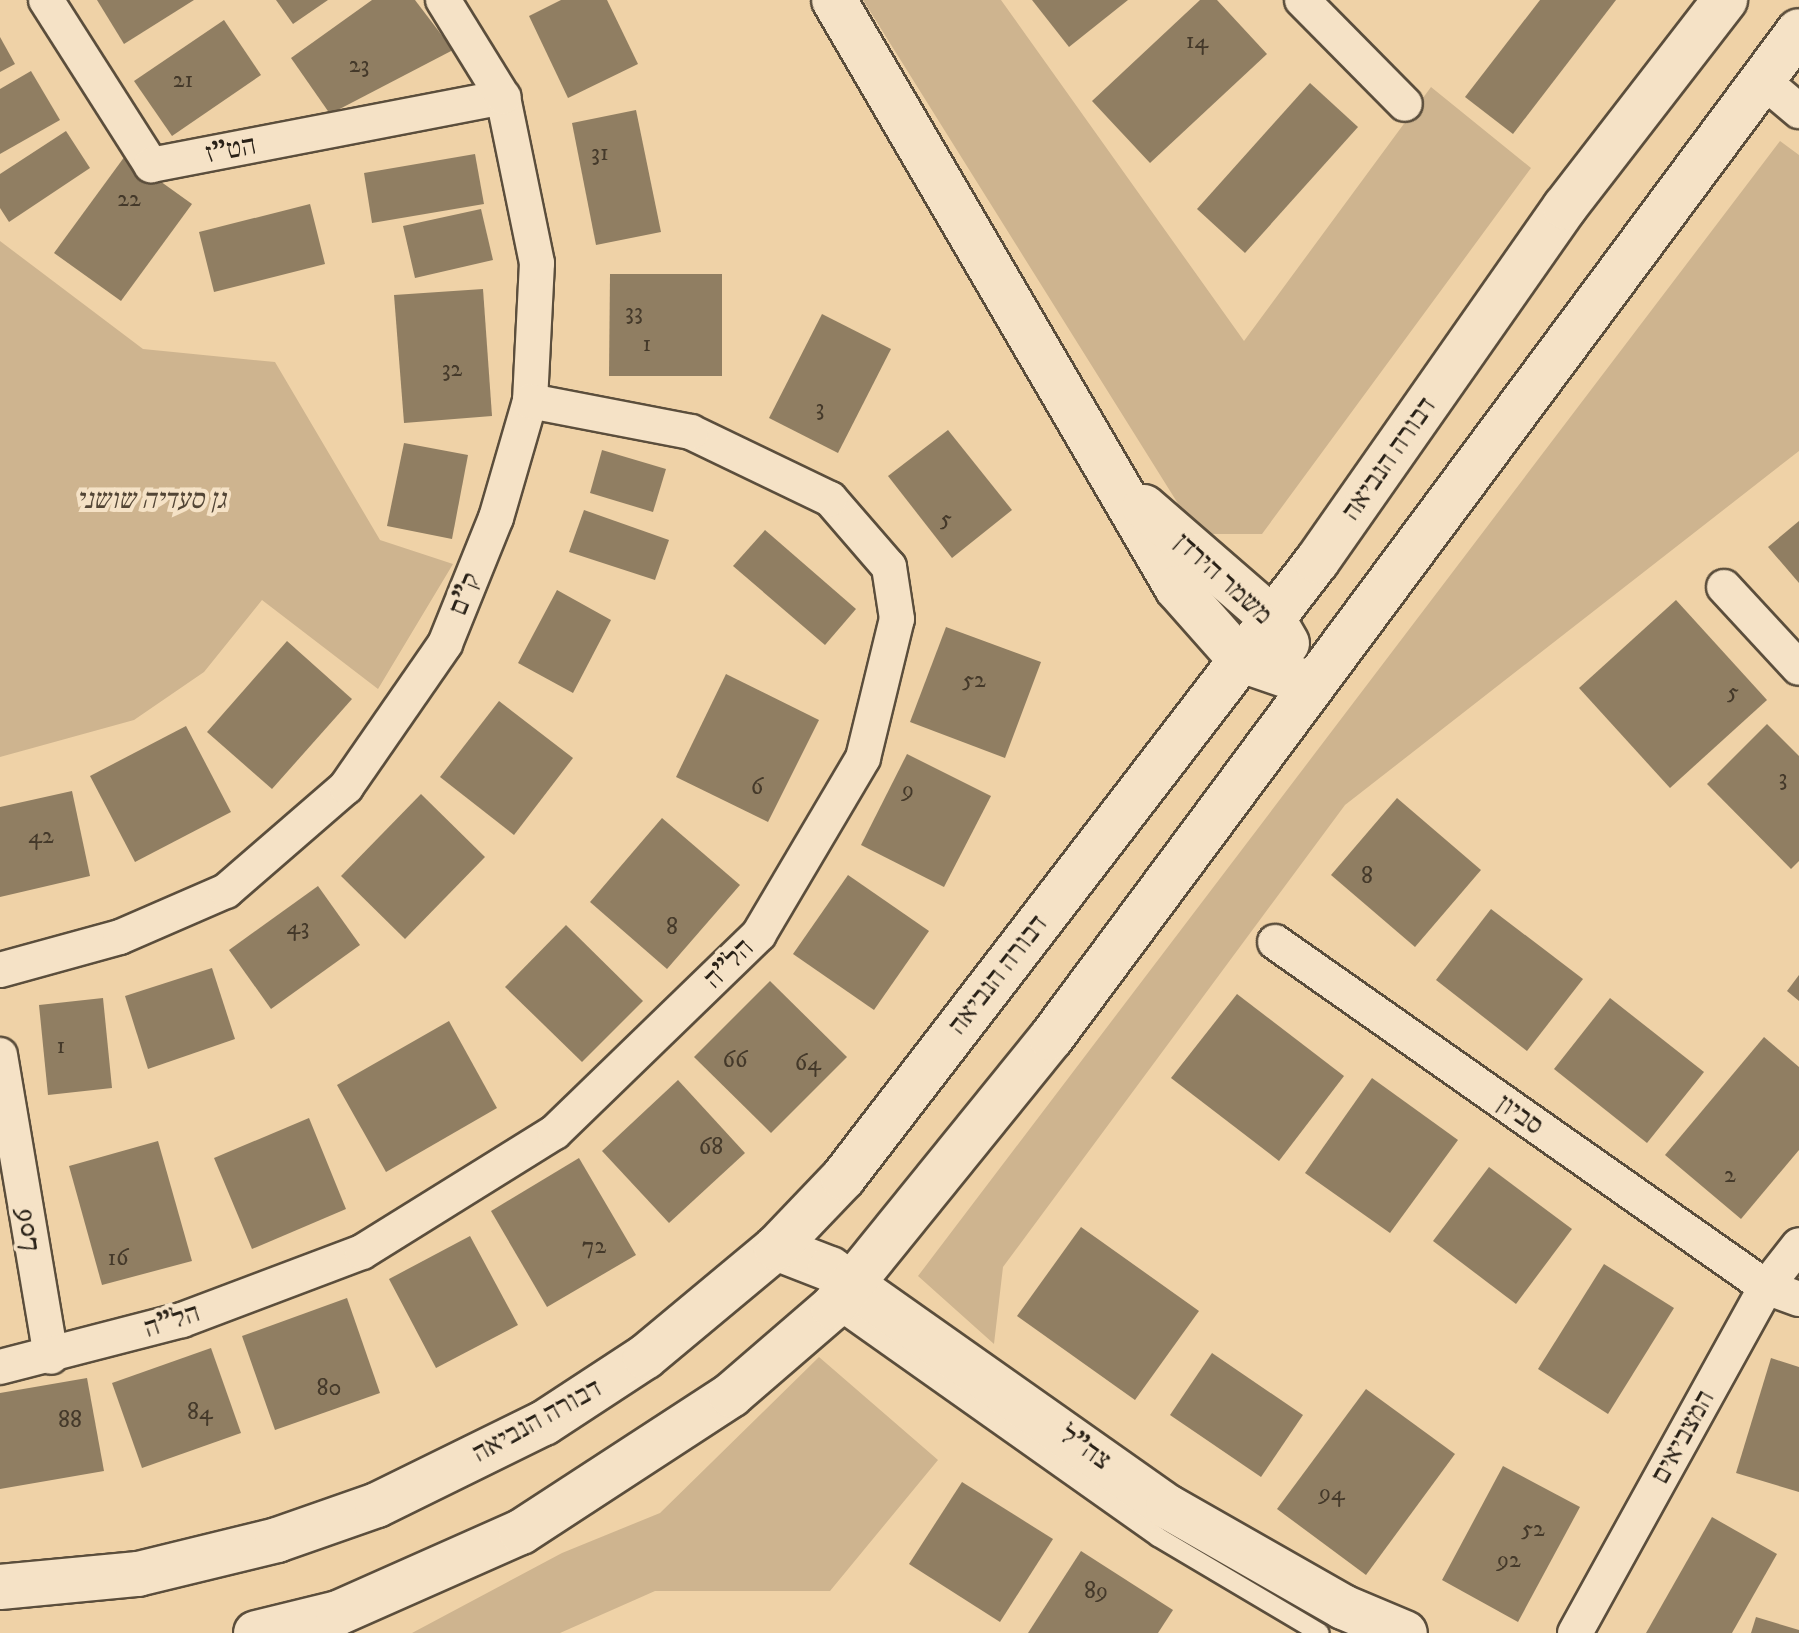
<!DOCTYPE html>
<meta charset="utf-8">
<style>
body{margin:0}
#map{position:relative;width:1799px;height:1633px;overflow:hidden;background:#efd2a7;font-family:"IM FELL DW Pica","Frank Ruhl Libre",serif}
div>[style]{position:absolute}
.green>*{inset:0;background:#ceb48f}
.building>*{inset:0;background:#907e62}
.roads{filter:drop-shadow(2px 0 #5b4e3c) drop-shadow(-2px 0 #5b4e3c) drop-shadow(0 2px #5b4e3c) drop-shadow(0 -2px #5b4e3c)}
.service>*{height:18px;margin:-9px;padding:0 9px;transform-origin:9px;border-radius:9px;background:#f5e2c6}
.minor>*{height:34px;margin:-17px;padding:0 17px;transform-origin:17px;border-radius:17px;background:#f5e2c6}
.tertiary>*{height:44px;margin:-22px;padding:0 22px;transform-origin:22px;border-radius:22px;background:#f5e2c6}
span{translate:-50% -50%;white-space:nowrap;text-align:center;line-height:1.15;-webkit-text-stroke:8px #f5e2c6;paint-order:stroke}
.number-label{font-size:24px;color:#44392a}
.number-label span{-webkit-text-stroke-width:0}
.street-label{font-size:28px;color:#2a2218}
.park-label{font-size:28px;color:#534636;font-style:italic}
</style>
<div id="map">
<div class="green">
<div style="clip-path:polygon(863px 0,1001px 0,1244px 341px,1431px 87px,1531px 168px,1262px 534px,1197px 534px)"></div>
<div style="clip-path:polygon(1780px 141px,1799px 155px,1799px 451px,1345px 805px,1003px 1267px,994px 1344px,918px 1276px)"></div>
<div style="clip-path:polygon(0 241px,143px 349px,275px 362px,380px 540px,453px 564px,378px 689px,262px 600px,204px 672px,134px 720px,0 757px)"></div>
<div style="clip-path:polygon(819px 1357px,938px 1460px,830px 1591px,655px 1591px,560px 1633px,412px 1633px,562px 1553px,660px 1513px)"></div>
</div>
<div class="building">
<div style="clip-path:polygon(97px 0,194px 0,124px 44px)"></div>
<div style="clip-path:polygon(276px 0,328px 0,293px 24px)"></div>
<div style="clip-path:polygon(372px 0,415px 0,453px 50px,330px 114px,291px 58px)"></div>
<div style="clip-path:polygon(561px 0,607px 0,638px 64px,568px 98px,529px 16px)"></div>
<div style="clip-path:polygon(1032px 0,1128px 0,1069px 47px)"></div>
<div style="clip-path:polygon(1200px 0,1217px 0,1267px 54px,1150px 163px,1092px 101px)"></div>
<div style="clip-path:polygon(1540px 0,1616px 0,1513px 134px,1465px 97px)"></div>
<div style="clip-path:polygon(224px 20px,261px 75px,172px 136px,134px 81px)"></div>
<div style="clip-path:polygon(0 37px,15px 64px,0 72px)"></div>
<div style="clip-path:polygon(31px 71px,60px 120px,0 154px,0 89px)"></div>
<div style="clip-path:polygon(1310px 83px,1358px 127px,1245px 253px,1197px 209px)"></div>
<div style="clip-path:polygon(636px 110px,661px 232px,596px 245px,572px 123px)"></div>
<div style="clip-path:polygon(66px 131px,90px 168px,9px 222px,0 208px,0 174px)"></div>
<div style="clip-path:polygon(475px 154px,484px 204px,372px 223px,364px 173px)"></div>
<div style="clip-path:polygon(125px 156px,192px 204px,121px 301px,54px 253px)"></div>
<div style="clip-path:polygon(310px 204px,325px 264px,214px 292px,199px 232px)"></div>
<div style="clip-path:polygon(481px 209px,493px 260px,415px 278px,403px 226px)"></div>
<div style="clip-path:polygon(610px 274px,722px 274px,722px 376px,609px 376px)"></div>
<div style="clip-path:polygon(483px 289px,492px 416px,404px 423px,394px 295px)"></div>
<div style="clip-path:polygon(822px 314px,891px 349px,838px 453px,769px 418px)"></div>
<div style="clip-path:polygon(948px 430px,1012px 510px,952px 558px,888px 476px)"></div>
<div style="clip-path:polygon(404px 443px,468px 455px,452px 539px,387px 526px)"></div>
<div style="clip-path:polygon(602px 450px,666px 469px,653px 512px,590px 493px)"></div>
<div style="clip-path:polygon(584px 510px,669px 540px,655px 580px,569px 552px)"></div>
<div style="clip-path:polygon(1799px 521px,1799px 583px,1768px 547px)"></div>
<div style="clip-path:polygon(765px 530px,856px 609px,825px 645px,733px 566px)"></div>
<div style="clip-path:polygon(557px 590px,611px 620px,573px 693px,518px 663px)"></div>
<div style="clip-path:polygon(1676px 600px,1767px 700px,1670px 788px,1579px 688px)"></div>
<div style="clip-path:polygon(946px 627px,1041px 662px,1005px 758px,910px 722px)"></div>
<div style="clip-path:polygon(287px 641px,352px 699px,272px 789px,207px 732px)"></div>
<div style="clip-path:polygon(726px 674px,819px 720px,768px 822px,676px 777px)"></div>
<div style="clip-path:polygon(499px 701px,573px 758px,514px 835px,440px 777px)"></div>
<div style="clip-path:polygon(1767px 724px,1799px 756px,1799px 861px,1791px 869px,1707px 784px)"></div>
<div style="clip-path:polygon(186px 726px,231px 812px,135px 862px,90px 776px)"></div>
<div style="clip-path:polygon(907px 754px,991px 796px,944px 887px,861px 845px)"></div>
<div style="clip-path:polygon(72px 791px,90px 876px,0 897px,0 807px)"></div>
<div style="clip-path:polygon(421px 794px,485px 857px,405px 939px,341px 876px)"></div>
<div style="clip-path:polygon(1397px 798px,1481px 870px,1415px 947px,1331px 875px)"></div>
<div style="clip-path:polygon(662px 818px,740px 885px,667px 969px,590px 902px)"></div>
<div style="clip-path:polygon(848px 875px,929px 931px,874px 1010px,793px 954px)"></div>
<div style="clip-path:polygon(318px 886px,360px 945px,271px 1009px,229px 950px)"></div>
<div style="clip-path:polygon(1491px 909px,1583px 979px,1527px 1051px,1436px 980px)"></div>
<div style="clip-path:polygon(566px 925px,643px 1001px,582px 1062px,505px 987px)"></div>
<div style="clip-path:polygon(212px 968px,235px 1039px,148px 1069px,125px 996px)"></div>
<div style="clip-path:polygon(1799px 975px,1799px 1001px,1787px 991px)"></div>
<div style="clip-path:polygon(770px 981px,847px 1057px,771px 1133px,694px 1057px)"></div>
<div style="clip-path:polygon(1237px 994px,1344px 1076px,1279px 1161px,1171px 1078px)"></div>
<div style="clip-path:polygon(103px 998px,112px 1088px,48px 1095px,39px 1005px)"></div>
<div style="clip-path:polygon(1610px 998px,1704px 1072px,1647px 1143px,1554px 1069px)"></div>
<div style="clip-path:polygon(449px 1021px,497px 1108px,386px 1172px,337px 1085px)"></div>
<div style="clip-path:polygon(1764px 1037px,1799px 1067px,1799px 1150px,1741px 1219px,1665px 1155px)"></div>
<div style="clip-path:polygon(1372px 1078px,1458px 1140px,1390px 1233px,1305px 1173px)"></div>
<div style="clip-path:polygon(678px 1080px,745px 1153px,669px 1223px,602px 1151px)"></div>
<div style="clip-path:polygon(309px 1118px,346px 1209px,252px 1249px,214px 1158px)"></div>
<div style="clip-path:polygon(158px 1141px,192px 1261px,102px 1285px,69px 1166px)"></div>
<div style="clip-path:polygon(579px 1158px,636px 1255px,547px 1307px,491px 1211px)"></div>
<div style="clip-path:polygon(1489px 1167px,1572px 1229px,1516px 1304px,1433px 1241px)"></div>
<div style="clip-path:polygon(1081px 1227px,1199px 1311px,1135px 1400px,1017px 1316px)"></div>
<div style="clip-path:polygon(470px 1236px,518px 1325px,436px 1368px,389px 1279px)"></div>
<div style="clip-path:polygon(1604px 1264px,1674px 1308px,1608px 1414px,1538px 1369px)"></div>
<div style="clip-path:polygon(347px 1298px,380px 1393px,275px 1430px,242px 1336px)"></div>
<div style="clip-path:polygon(211px 1348px,241px 1433px,142px 1468px,112px 1383px)"></div>
<div style="clip-path:polygon(1212px 1353px,1303px 1415px,1261px 1477px,1170px 1415px)"></div>
<div style="clip-path:polygon(1771px 1358px,1799px 1367px,1799px 1492px,1736px 1473px)"></div>
<div style="clip-path:polygon(87px 1378px,104px 1471px,0 1489px,0 1393px)"></div>
<div style="clip-path:polygon(1366px 1389px,1455px 1454px,1366px 1575px,1277px 1509px)"></div>
<div style="clip-path:polygon(1503px 1466px,1580px 1507px,1518px 1622px,1442px 1580px)"></div>
<div style="clip-path:polygon(962px 1482px,1053px 1539px,1000px 1622px,909px 1564px)"></div>
<div style="clip-path:polygon(1712px 1517px,1777px 1554px,1732px 1633px,1646px 1633px)"></div>
<div style="clip-path:polygon(1081px 1551px,1173px 1610px,1158px 1633px,1028px 1633px)"></div>
<div style="clip-path:polygon(1756px 1617px,1799px 1630px,1799px 1633px,1751px 1633px)"></div>
</div>
<div class="roads">
<div class="service">
<div style="left:833px;top:1307px;width:398px;rotate:35.3deg"></div>
<div style="left:1158px;top:1537px;width:188px;rotate:30.7deg"></div>
</div>
<div class="minor">
<div style="left:46px;top:0;width:196px;rotate:57.5deg"></div>
<div style="left:151px;top:165px;width:359px;rotate:-10.9deg"></div>
<div style="left:1302px;top:0;width:146px;rotate:45.3deg"></div>
<div style="left:1761px;top:79px;width:50px;rotate:40.1deg"></div>
<div style="left:1724px;top:587px;width:110px;rotate:47.2deg"></div>
<div style="left:1275px;top:942px;width:600px;rotate:35.09deg"></div>
<div style="left:1766px;top:1287px;width:35px;rotate:20deg"></div>
<div style="left:0;top:970px;width:124px;rotate:-15.4deg"></div>
<div style="left:120px;top:937px;width:116px;rotate:-23.5deg"></div>
<div style="left:226px;top:891px;width:159px;rotate:-40.9deg"></div>
<div style="left:346px;top:787px;width:174px;rotate:-55.3deg"></div>
<div style="left:445px;top:644px;width:136px;rotate:-68deg"></div>
<div style="left:496px;top:518px;width:122px;rotate:-73.8deg"></div>
<div style="left:530px;top:401px;width:138px;rotate:-87.1deg"></div>
<div style="left:537px;top:263px;width:169px;rotate:-101.6deg"></div>
<div style="left:503px;top:97px;width:114px;rotate:-121.7deg"></div>
<div style="left:0;top:1055px;width:306px;rotate:80.4deg"></div>
<div style="left:0;top:1367px;width:188px;rotate:-14.5deg"></div>
<div style="left:182px;top:1320px;width:192px;rotate:-20.7deg"></div>
<div style="left:362px;top:1252px;width:227px;rotate:-31.9deg"></div>
<div style="left:555px;top:1132px;width:284px;rotate:-44.1deg"></div>
<div style="left:759px;top:934px;width:204px;rotate:-59.4deg"></div>
<div style="left:863px;top:758px;width:143px;rotate:-76.3deg"></div>
<div style="left:897px;top:619px;width:53px;rotate:-98.7deg"></div>
<div style="left:889px;top:567px;width:90px;rotate:-130.9deg"></div>
<div style="left:830px;top:499px;width:154px;rotate:-154.3deg"></div>
<div style="left:691px;top:432px;width:164px;rotate:-169.1deg"></div>
<div style="left:1575px;top:1633px;width:395px;rotate:-61.1deg"></div>
<div style="left:1766px;top:1287px;width:53px;rotate:-51.8deg"></div>
</div>
<div class="tertiary">
<div style="left:834px;top:0;width:681px;rotate:59.74deg"></div>
<div style="left:1177px;top:588px;width:96px;rotate:48.4deg"></div>
<div style="left:1241px;top:660px;width:74px;rotate:18.9deg"></div>
<div style="left:1144px;top:507px;width:171px;rotate:41deg"></div>
<div style="left:1273px;top:619px;width:28px;rotate:60deg"></div>
<div style="left:776px;top:1248px;width:58px;rotate:21.3deg"></div>
<div style="left:830px;top:1269px;width:413px;rotate:35.2deg"></div>
<div style="left:1168px;top:1507px;width:202px;rotate:29.7deg"></div>
<div style="left:1343px;top:1607px;width:67px;rotate:22.8deg"></div>
<div style="left:0;top:1587px;width:139px;rotate:-5.4deg"></div>
<div style="left:138px;top:1574px;width:143px;rotate:-13.7deg"></div>
<div style="left:277px;top:1540px;width:106px;rotate:-19.3deg"></div>
<div style="left:377px;top:1505px;width:186px;rotate:-26.2deg"></div>
<div style="left:544px;top:1423px;width:121px;rotate:-33.2deg"></div>
<div style="left:645px;top:1357px;width:170px;rotate:-39.8deg"></div>
<div style="left:776px;top:1248px;width:97px;rotate:-46.3deg"></div>
<div style="left:843px;top:1178px;width:778px;rotate:-52.47deg"></div>
<div style="left:1317px;top:561px;width:432px;rotate:-55deg"></div>
<div style="left:1565px;top:207px;width:262px;rotate:-52.3deg"></div>
<div style="left:256px;top:1633px;width:84px;rotate:-13.7deg"></div>
<div style="left:338px;top:1613px;width:200px;rotate:-23.9deg"></div>
<div style="left:521px;top:1532px;width:251px;rotate:-33.1deg"></div>
<div style="left:731px;top:1395px;width:135px;rotate:-40.8deg"></div>
<div style="left:833px;top:1307px;width:346px;rotate:-51deg"></div>
<div style="left:1051px;top:1038px;width:1254px;rotate:-53.4deg"></div>
</div>
</div>
<div class="number-label">
<span style="left:1197px;top:42px">14</span>
<span style="left:359px;top:66px">23</span>
<span style="left:183px;top:81px">21</span>
<span style="left:600px;top:154px">31</span>
<span style="left:129px;top:200px">22</span>
<span style="left:634px;top:313px">33</span>
<span style="left:647px;top:345px">1</span>
<span style="left:452px;top:370px">32</span>
<span style="left:820px;top:409px">3</span>
<span style="left:946px;top:520px">5</span>
<span style="left:974px;top:681px">52</span>
<span style="left:1733px;top:693px">5</span>
<span style="left:1783px;top:779px">3</span>
<span style="left:757px;top:788px">6</span>
<span style="left:908px;top:791px">9</span>
<span style="left:41px;top:837px">42</span>
<span style="left:1367px;top:877px">8</span>
<span style="left:298px;top:928px">43</span>
<span style="left:672px;top:928px">8</span>
<span style="left:61px;top:1047px">1</span>
<span style="left:735px;top:1061px">66</span>
<span style="left:808px;top:1064px">64</span>
<span style="left:711px;top:1148px">68</span>
<span style="left:1730px;top:1176px">2</span>
<span style="left:594px;top:1247px">72</span>
<span style="left:118px;top:1259px">16</span>
<span style="left:329px;top:1389px">80</span>
<span style="left:200px;top:1413px">84</span>
<span style="left:70px;top:1421px">88</span>
<span style="left:1332px;top:1494px">94</span>
<span style="left:1533px;top:1530px">52</span>
<span style="left:1509px;top:1561px">92</span>
<span style="left:1096px;top:1592px">89</span>
</div>
<div class="street-label">
<span style="left:231px;top:150px;rotate:-11deg">הט"ז</span>
<span style="left:1389px;top:459px;rotate:-55deg">דבורה הנביאה</span>
<span style="left:1223px;top:579px;rotate:42deg">משמר הירדן</span>
<span style="left:465px;top:594px;rotate:-68deg">ק"ם</span>
<span style="left:729px;top:964px;rotate:-45deg">הל"ה</span>
<span style="left:998px;top:975px;rotate:-52deg">דבורה הנביאה</span>
<span style="left:1520px;top:1115px;rotate:35deg">סביון</span>
<span style="left:29px;top:1230px;rotate:81deg">907</span>
<span style="left:172px;top:1321px;rotate:-18deg">הל"ה</span>
<span style="left:537px;top:1421px;rotate:-29deg">דבורה הנביאה</span>
<span style="left:1683px;top:1437px;rotate:-61deg">המצביאים</span>
<span style="left:1085px;top:1448px;rotate:35deg">צה"ל</span>
</div>
<div class="park-label">
<span style="left:151px;top:500px">גן סעדיה שושני</span>
</div>
</div>
